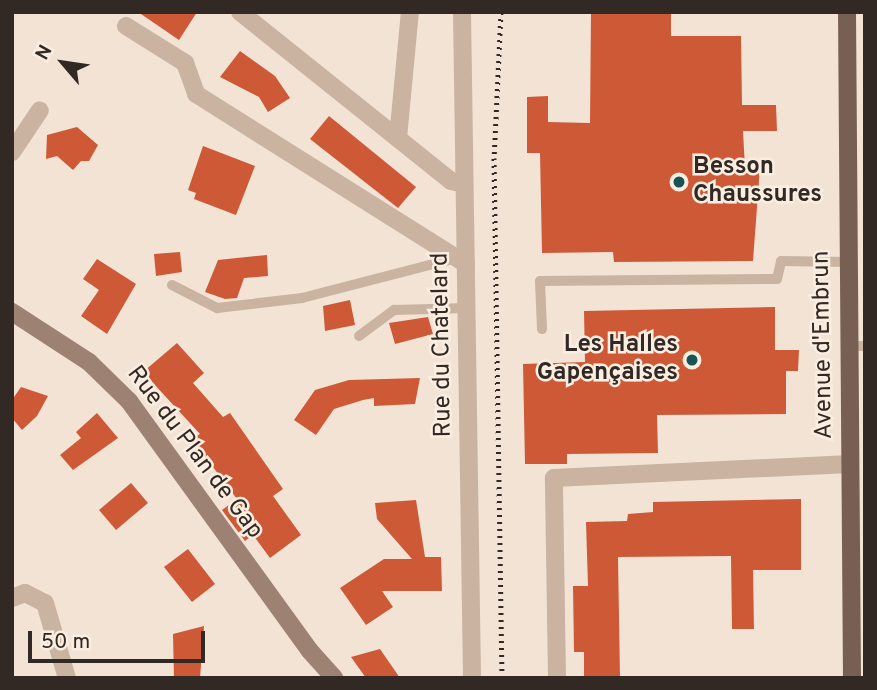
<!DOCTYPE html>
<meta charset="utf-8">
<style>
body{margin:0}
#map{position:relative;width:877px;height:690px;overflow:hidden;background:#f2e3d5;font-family:Overpass,sans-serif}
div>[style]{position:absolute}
.building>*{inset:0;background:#cd5937}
.lane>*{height:10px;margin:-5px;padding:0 5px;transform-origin:5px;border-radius:5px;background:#cab3a1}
.street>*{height:18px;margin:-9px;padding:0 9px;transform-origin:9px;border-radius:9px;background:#cab3a1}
.secondary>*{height:18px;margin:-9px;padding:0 9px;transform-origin:9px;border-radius:9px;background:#9d8172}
.primary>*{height:18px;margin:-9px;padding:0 9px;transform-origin:9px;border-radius:9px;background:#775f54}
.rail>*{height:5px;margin-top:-2.5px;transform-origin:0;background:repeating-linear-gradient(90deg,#332924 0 2px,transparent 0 7px)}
.dots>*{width:19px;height:19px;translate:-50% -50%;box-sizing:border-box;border:4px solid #faeee1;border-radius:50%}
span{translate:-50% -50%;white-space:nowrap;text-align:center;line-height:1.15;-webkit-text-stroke:5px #faeee1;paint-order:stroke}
.poi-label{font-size:24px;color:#332924;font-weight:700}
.left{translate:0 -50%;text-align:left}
.right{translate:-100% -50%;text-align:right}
.street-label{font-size:24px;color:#332924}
.frame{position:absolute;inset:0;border:14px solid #332924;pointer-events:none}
.north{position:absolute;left:28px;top:28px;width:70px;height:70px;-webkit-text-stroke:5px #faeee1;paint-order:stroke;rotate:299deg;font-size:19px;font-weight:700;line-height:28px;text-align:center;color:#332924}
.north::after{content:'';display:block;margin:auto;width:24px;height:32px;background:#332924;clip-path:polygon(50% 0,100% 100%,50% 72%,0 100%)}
.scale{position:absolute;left:28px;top:631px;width:177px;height:32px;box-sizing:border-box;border:4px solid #332924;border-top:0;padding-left:9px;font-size:21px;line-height:24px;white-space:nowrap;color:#332924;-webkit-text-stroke:5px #faeee1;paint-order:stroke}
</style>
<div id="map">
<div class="building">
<div style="clip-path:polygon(138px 12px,197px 12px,179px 40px)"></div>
<div style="clip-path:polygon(591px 12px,671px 12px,671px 36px,741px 36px,742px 105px,776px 105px,777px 131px,743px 131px,745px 168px,760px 167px,753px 261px,614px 262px,613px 252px,542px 253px,540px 153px,527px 153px,527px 97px,548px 96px,548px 122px,590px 123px)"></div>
<div style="clip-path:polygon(240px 51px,275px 76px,290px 98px,268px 112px,259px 97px,220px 77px)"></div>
<div style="clip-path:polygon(329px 116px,416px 187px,398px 208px,310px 139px)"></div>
<div style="clip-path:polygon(77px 127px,98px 145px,89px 161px,81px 161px,73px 170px,57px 156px,46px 159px,47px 135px)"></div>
<div style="clip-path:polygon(203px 146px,255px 166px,236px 215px,194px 199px,196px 193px,188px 190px)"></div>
<div style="clip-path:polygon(180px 252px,182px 272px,156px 276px,154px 254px)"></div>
<div style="clip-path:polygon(267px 255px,268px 276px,244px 278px,237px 298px,225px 299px,205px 292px,218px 260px)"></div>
<div style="clip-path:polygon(97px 259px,136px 284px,107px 334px,81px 316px,99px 290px,83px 279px)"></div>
<div style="clip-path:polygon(350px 300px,355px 325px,325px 331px,323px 306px)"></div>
<div style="clip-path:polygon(775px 307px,775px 350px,799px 350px,798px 371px,786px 371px,786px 414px,657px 415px,658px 453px,567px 454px,567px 464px,525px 464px,523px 364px,585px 362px,584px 311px)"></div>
<div style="clip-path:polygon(428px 317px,433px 334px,395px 344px,389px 323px)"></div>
<div style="clip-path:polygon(177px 343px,204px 373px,193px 383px,223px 417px,230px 413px,283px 489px,273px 496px,301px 535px,270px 558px,253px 535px,245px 541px,222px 510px,237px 499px,192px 439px,200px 434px,143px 372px)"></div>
<div style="clip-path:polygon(420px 378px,415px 404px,374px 406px,374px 398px,363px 400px,334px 409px,316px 435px,294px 420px,315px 390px,349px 380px)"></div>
<div style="clip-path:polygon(21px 387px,48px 396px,37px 416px,22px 430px,12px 418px,12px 400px)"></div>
<div style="clip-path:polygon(97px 413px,118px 438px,73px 470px,60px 455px,81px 438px,76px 432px)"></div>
<div style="clip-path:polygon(131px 483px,148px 503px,116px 530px,99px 510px)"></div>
<div style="clip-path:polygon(801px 499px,801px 570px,753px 570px,754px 629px,732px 629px,731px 556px,618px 557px,620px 678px,584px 678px,584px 652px,574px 652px,573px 586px,588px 586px,586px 522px,627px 521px,628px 514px,653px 512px,653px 502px)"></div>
<div style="clip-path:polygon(416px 500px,425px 557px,441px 557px,442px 591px,382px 591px,393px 607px,366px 625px,340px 588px,384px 559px,412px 559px,377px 519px,375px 503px)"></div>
<div style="clip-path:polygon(188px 549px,215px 584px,192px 602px,164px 567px)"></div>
<div style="clip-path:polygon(204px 626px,200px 678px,174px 678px,173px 634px)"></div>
<div style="clip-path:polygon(380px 649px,400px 678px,366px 678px,351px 657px)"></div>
</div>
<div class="lane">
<div style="left:172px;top:285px;width:51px;rotate:27.1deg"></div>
<div style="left:217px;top:308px;width:86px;rotate:-6.7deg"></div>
<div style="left:302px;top:298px;width:160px;rotate:-14.5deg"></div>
<div style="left:542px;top:329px;width:48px;rotate:-92.4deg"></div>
<div style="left:540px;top:281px;width:237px;rotate:-0.5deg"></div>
<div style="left:777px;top:279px;width:18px;rotate:-77deg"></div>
<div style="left:781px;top:261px;width:67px;rotate:0.9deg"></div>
<div style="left:359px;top:336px;width:44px;rotate:-36.6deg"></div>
<div style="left:394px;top:310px;width:73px;rotate:-1.6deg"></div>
<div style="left:849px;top:346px;width:16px"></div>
</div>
<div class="street">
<div style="left:240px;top:12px;width:270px;rotate:38.7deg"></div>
<div style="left:451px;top:181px;width:13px;rotate:13deg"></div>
<div style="left:462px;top:12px;width:666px;rotate:89.14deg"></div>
<div style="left:126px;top:26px;width:70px;rotate:32.1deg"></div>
<div style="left:185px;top:63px;width:33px;rotate:70deg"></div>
<div style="left:196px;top:94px;width:319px;rotate:32.2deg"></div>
<div style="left:398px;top:138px;width:127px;rotate:-84.6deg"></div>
<div style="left:12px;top:152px;width:50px;rotate:-56.3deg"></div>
<div style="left:12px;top:598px;width:14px;rotate:-21deg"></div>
<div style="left:25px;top:593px;width:22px;rotate:27deg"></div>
<div style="left:45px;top:603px;width:78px;rotate:73.7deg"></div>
<div style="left:557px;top:678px;width:200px;rotate:-90.9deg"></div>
<div style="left:554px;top:478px;width:296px;rotate:-2.7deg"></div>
</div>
<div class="secondary">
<div style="left:12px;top:312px;width:92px;rotate:33deg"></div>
<div style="left:89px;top:362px;width:56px;rotate:44.3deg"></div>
<div style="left:129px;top:401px;width:309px;rotate:54.1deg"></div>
<div style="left:310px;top:651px;width:36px;rotate:48deg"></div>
</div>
<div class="primary">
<div style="left:847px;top:12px;width:666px;rotate:89.57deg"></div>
</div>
<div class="rail">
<div style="left:501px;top:12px;width:146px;rotate:92.7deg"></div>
<div style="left:494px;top:158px;width:520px;rotate:89.12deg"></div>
</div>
<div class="dots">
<div style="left:679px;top:182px;background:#185457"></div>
<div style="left:692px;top:360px;background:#185457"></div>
</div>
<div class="poi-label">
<span class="left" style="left:693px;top:182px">Besson<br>Chaussures</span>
<span class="right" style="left:678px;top:360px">Les Halles<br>Gapençaises</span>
</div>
<div class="street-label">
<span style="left:443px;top:345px;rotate:-91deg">Rue du Chatelard</span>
<span style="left:824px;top:345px;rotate:-91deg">Avenue d'Embrun</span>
<span style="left:194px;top:453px;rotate:53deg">Rue du Plan de Gap</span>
</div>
<div class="frame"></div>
<div class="north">N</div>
<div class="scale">50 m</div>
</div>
